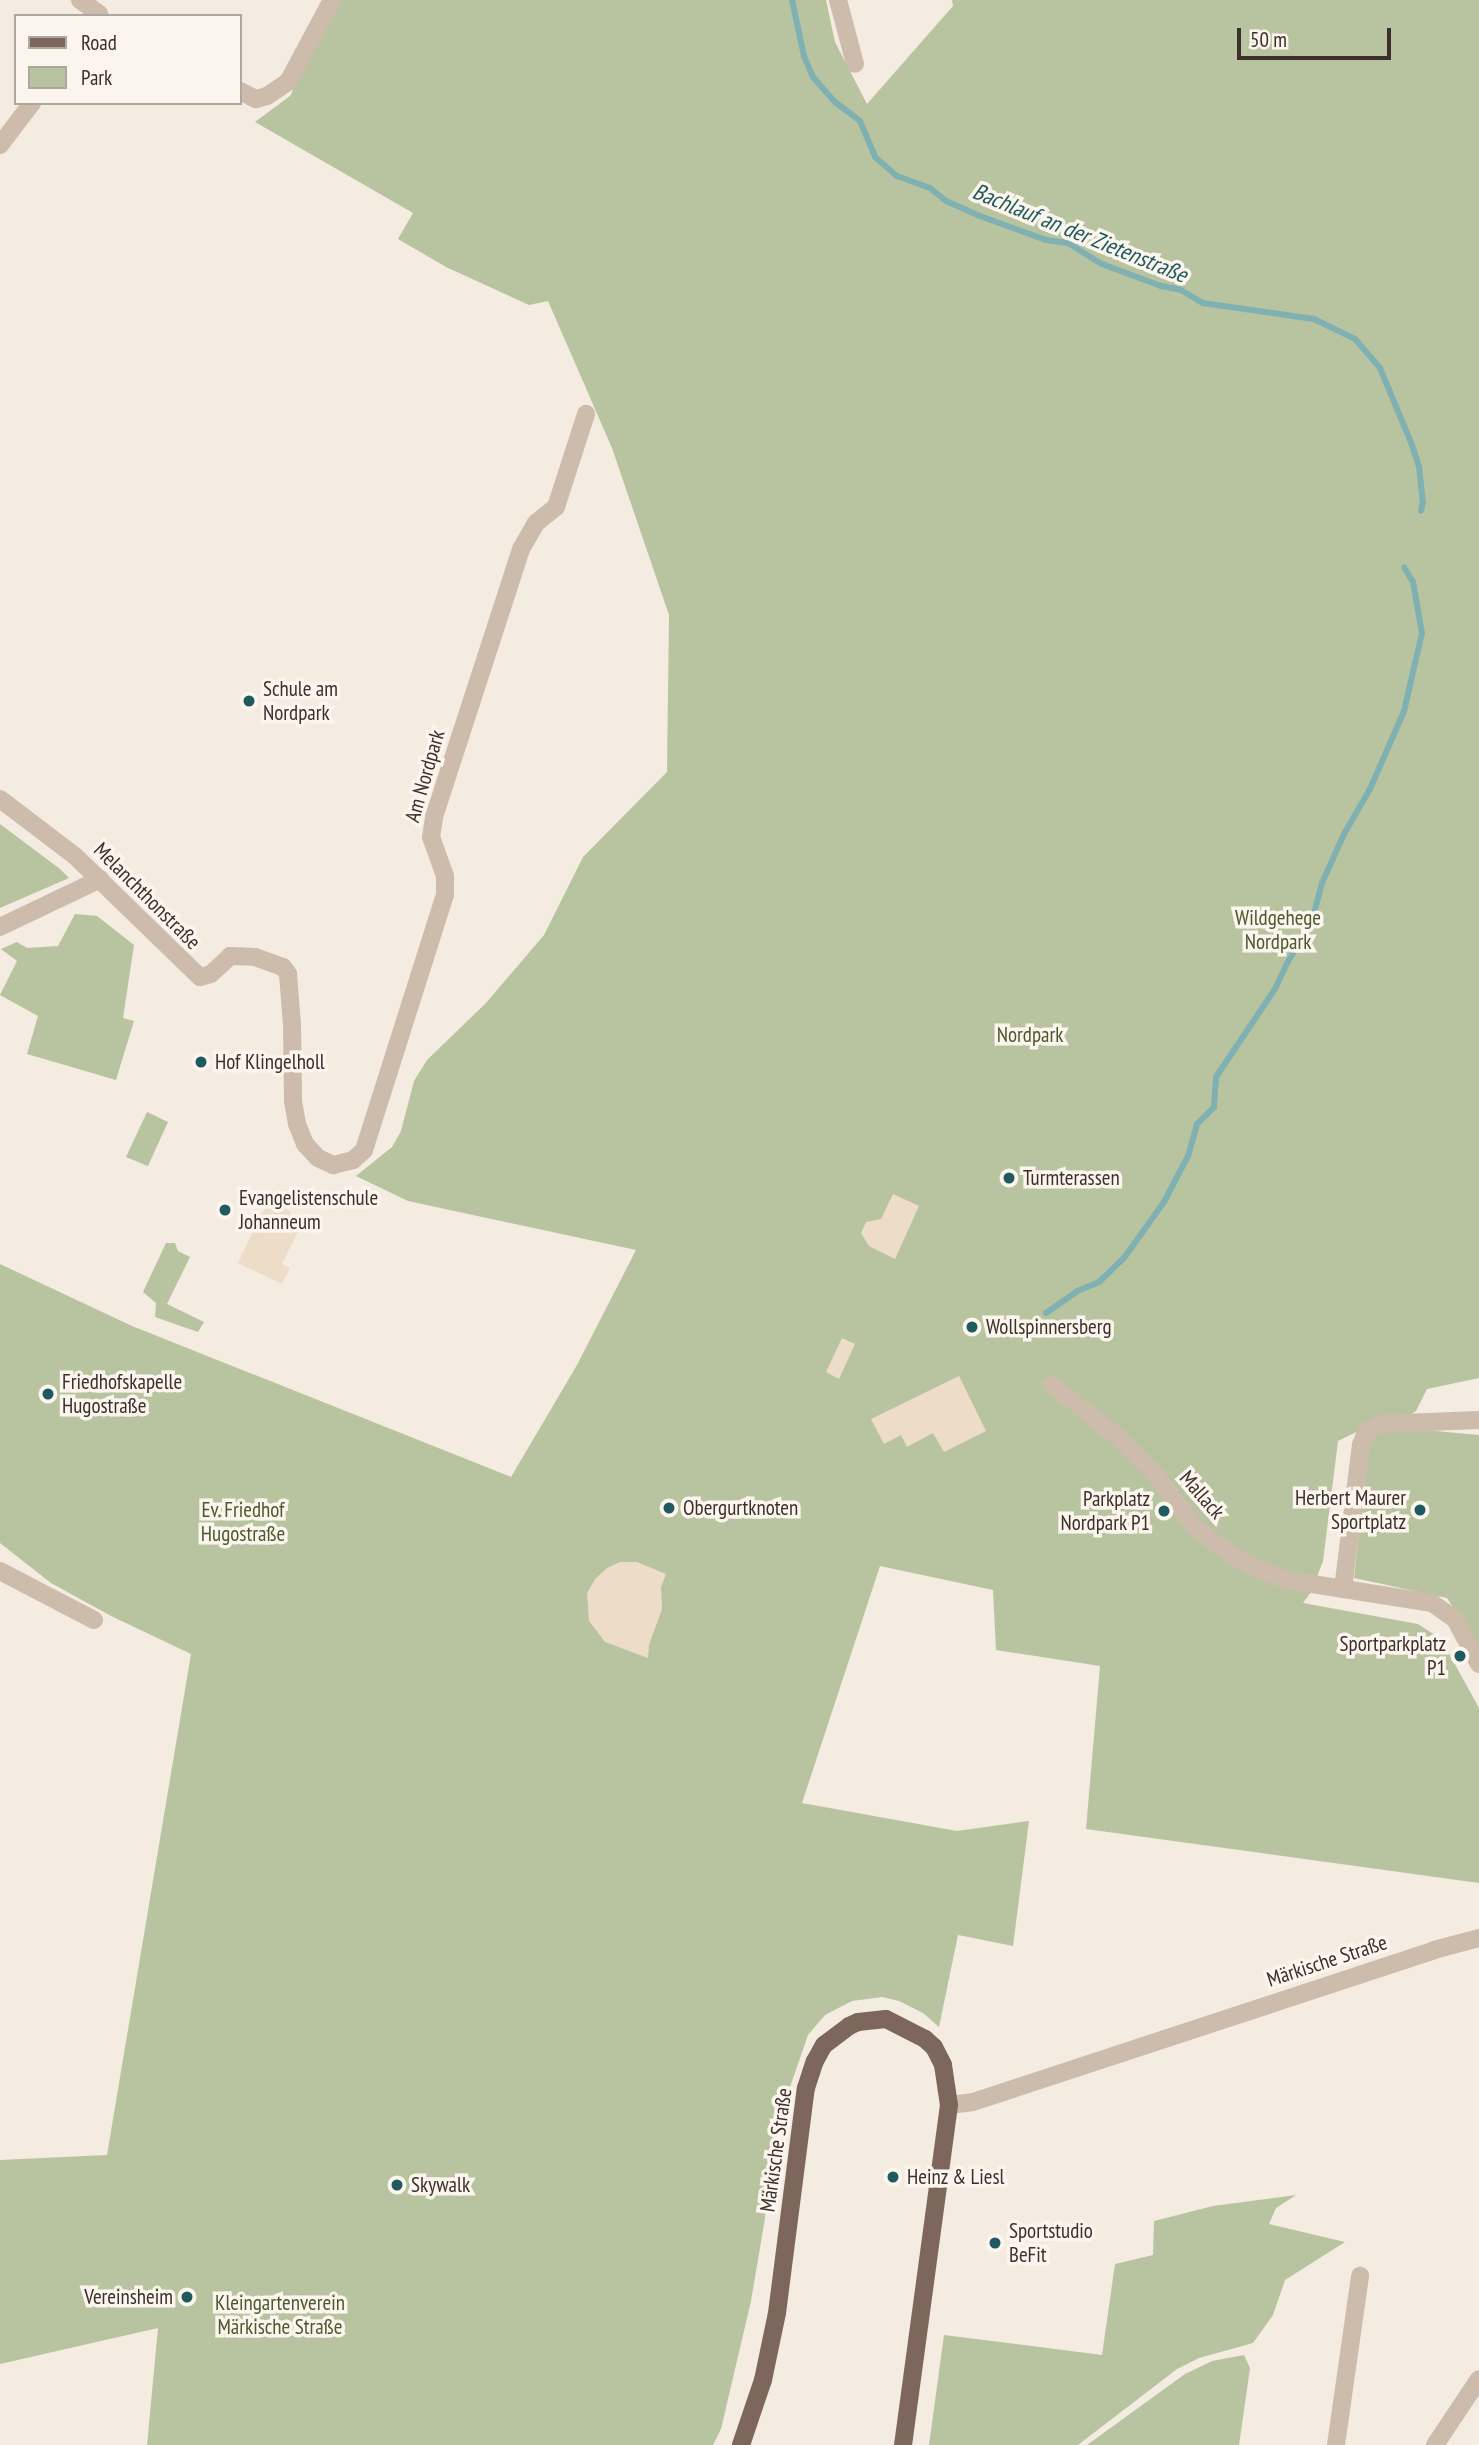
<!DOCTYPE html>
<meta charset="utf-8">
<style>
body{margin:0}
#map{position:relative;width:1479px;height:2445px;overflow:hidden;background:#f4ebe1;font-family:"PT Sans Narrow",sans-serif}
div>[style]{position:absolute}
.green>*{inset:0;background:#b8c4a0}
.plaza>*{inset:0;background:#ecdcc8}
.stream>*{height:6px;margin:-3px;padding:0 3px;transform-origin:3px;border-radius:3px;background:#7fb0b2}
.minor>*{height:18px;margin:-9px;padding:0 9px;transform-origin:9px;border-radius:9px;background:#cdbbac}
.major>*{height:18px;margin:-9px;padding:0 9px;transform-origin:9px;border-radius:9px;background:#7d675c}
.dots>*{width:19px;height:19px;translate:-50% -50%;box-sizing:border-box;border:4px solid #fbf5ee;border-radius:50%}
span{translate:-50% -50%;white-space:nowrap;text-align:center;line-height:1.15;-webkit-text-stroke:7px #fbf5ee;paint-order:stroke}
.poi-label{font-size:21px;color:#3b302b}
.left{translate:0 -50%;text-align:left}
.right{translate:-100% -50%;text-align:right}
.street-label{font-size:21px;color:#3b302b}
.park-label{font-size:21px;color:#4a5a2e}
.water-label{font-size:23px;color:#1f5a5e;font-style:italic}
.legend{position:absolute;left:14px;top:14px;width:228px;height:91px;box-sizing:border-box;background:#fbf5ee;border:2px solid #aea6a0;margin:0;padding:9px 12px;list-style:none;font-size:21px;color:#3b302b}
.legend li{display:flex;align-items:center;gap:14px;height:35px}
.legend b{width:35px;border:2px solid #aea6a0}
.scale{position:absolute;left:1237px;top:28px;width:154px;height:32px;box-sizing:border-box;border:4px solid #3b302b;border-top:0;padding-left:9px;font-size:21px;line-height:24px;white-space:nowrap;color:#3b302b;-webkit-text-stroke:5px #fbf5ee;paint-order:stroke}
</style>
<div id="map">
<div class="green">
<div style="clip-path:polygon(338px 0,826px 0,835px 42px,867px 104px,953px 6px,952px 0,1479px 0,1479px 1378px,1427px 1389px,1416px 1411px,1404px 1419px,1377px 1422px,1338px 1441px,1323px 1561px,1311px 1592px,1303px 1603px,1418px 1624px,1441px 1639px,1479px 1708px,1479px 1883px,1086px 1829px,1100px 1666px,996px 1650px,993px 1590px,880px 1566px,802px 1803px,957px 1831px,1029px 1821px,1013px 1946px,958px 1935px,939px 2027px,923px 2013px,899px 2001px,882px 1997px,852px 2001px,825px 2015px,808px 2035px,772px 2139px,765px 2218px,751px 2301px,721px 2429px,713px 2445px,147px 2445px,158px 2328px,0 2364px,0 2160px,107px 2155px,191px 1654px,111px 1616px,51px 1583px,0 1543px,0 1264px,132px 1326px,511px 1477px,577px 1365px,636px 1250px,408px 1201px,356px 1176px,392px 1147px,401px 1131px,414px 1081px,427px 1060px,486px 1003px,544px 935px,583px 857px,667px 772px,669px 615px,612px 448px,548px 301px,529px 305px,446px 267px,398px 239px,413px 213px,255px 122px,290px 96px)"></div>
<div style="clip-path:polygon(0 824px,60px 869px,69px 878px,0 908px)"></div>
<div style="clip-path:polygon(75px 914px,97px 916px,134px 945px,123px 1018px,134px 1021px,116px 1080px,27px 1054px,38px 1016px,0 995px,17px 961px,1px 949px,17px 942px,27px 948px,58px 946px)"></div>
<div style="clip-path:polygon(147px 1112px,168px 1122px,148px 1166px,126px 1157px)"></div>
<div style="clip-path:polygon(166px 1243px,175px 1243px,178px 1251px,190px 1257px,167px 1304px,204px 1322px,198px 1332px,155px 1317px,156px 1303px,143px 1292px)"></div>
<div style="clip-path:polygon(1393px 1427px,1479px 1435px,1479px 1649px,1447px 1598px,1354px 1578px,1369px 1442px,1376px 1430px)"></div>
<div style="clip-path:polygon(1296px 2195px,1276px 2208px,1269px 2224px,1345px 2242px,1285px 2280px,1273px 2315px,1253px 2343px,1199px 2358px,1177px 2369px,1078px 2445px,929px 2445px,944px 2335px,1102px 2355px,1115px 2264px,1153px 2255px,1154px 2221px,1213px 2206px)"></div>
<div style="clip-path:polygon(1244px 2355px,1250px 2368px,1239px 2445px,1087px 2445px,1185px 2374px,1212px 2361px)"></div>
</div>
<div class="plaza">
<div style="clip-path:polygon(893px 1194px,919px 1206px,895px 1259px,869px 1246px,861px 1233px,866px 1222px,881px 1219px)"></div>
<div style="clip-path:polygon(268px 1201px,291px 1212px,285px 1225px,298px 1231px,282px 1264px,290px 1268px,282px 1284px,238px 1263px)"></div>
<div style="clip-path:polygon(842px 1338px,855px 1344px,839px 1379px,826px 1372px)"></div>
<div style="clip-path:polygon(959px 1376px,986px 1431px,944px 1452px,933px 1433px,907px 1447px,901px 1435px,884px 1444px,871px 1419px)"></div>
<div style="clip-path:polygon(620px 1562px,637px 1562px,666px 1574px,661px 1587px,662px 1609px,649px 1645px,648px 1658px,605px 1642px,589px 1621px,587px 1593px,595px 1579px,607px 1568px)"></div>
</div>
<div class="stream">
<div style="left:792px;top:0;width:57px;rotate:77.9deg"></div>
<div style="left:804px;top:56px;width:23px;rotate:67deg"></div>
<div style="left:813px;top:77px;width:33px;rotate:49deg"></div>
<div style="left:835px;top:102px;width:31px;rotate:37deg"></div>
<div style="left:860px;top:121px;width:39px;rotate:67deg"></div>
<div style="left:875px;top:157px;width:29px;rotate:41deg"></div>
<div style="left:897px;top:176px;width:35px;rotate:20deg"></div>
<div style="left:930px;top:188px;width:21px;rotate:39deg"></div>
<div style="left:946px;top:201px;width:37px;rotate:24deg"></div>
<div style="left:980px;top:216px;width:70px;rotate:20deg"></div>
<div style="left:1046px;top:240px;width:22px;rotate:8deg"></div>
<div style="left:1068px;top:243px;width:40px;rotate:32deg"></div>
<div style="left:1102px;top:264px;width:63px;rotate:20.4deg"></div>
<div style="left:1161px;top:286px;width:20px;rotate:11deg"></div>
<div style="left:1181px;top:290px;width:26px;rotate:31deg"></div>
<div style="left:1203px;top:303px;width:112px;rotate:8.2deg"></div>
<div style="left:1314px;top:319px;width:46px;rotate:26deg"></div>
<div style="left:1355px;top:339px;width:38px;rotate:49deg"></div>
<div style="left:1380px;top:368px;width:83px;rotate:67.4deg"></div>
<div style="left:1412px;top:445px;width:22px;rotate:72deg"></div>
<div style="left:1419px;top:466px;width:36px;rotate:84deg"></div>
<div style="left:1423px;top:502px;width:9px;rotate:103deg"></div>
<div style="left:1046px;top:1313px;width:38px;rotate:-35deg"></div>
<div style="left:1077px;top:1291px;width:24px;rotate:-22deg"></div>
<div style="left:1099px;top:1282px;width:35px;rotate:-44deg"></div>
<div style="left:1124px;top:1258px;width:69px;rotate:-54.5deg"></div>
<div style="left:1164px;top:1202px;width:52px;rotate:-62.4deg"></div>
<div style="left:1188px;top:1156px;width:33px;rotate:-74deg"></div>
<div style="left:1197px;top:1124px;width:24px;rotate:-45deg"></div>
<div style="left:1214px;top:1107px;width:30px;rotate:-86deg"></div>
<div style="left:1216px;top:1077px;width:106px;rotate:-56.2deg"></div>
<div style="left:1275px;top:989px;width:29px;rotate:-65deg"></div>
<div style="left:1287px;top:963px;width:45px;rotate:-57.7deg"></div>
<div style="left:1311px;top:925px;width:43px;rotate:-75.3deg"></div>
<div style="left:1322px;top:883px;width:54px;rotate:-65.8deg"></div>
<div style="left:1344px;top:834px;width:52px;rotate:-60deg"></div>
<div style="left:1370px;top:789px;width:85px;rotate:-66.4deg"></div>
<div style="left:1404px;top:711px;width:80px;rotate:-77deg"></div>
<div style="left:1422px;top:633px;width:52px;rotate:-100deg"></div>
<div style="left:1413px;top:582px;width:17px;rotate:-121deg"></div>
</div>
<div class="minor">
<div style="left:80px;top:0;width:24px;rotate:36deg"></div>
<div style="left:838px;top:0;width:66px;rotate:75.1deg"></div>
<div style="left:240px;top:91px;width:18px;rotate:27deg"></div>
<div style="left:256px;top:99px;width:11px;rotate:-15deg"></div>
<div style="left:267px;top:96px;width:25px;rotate:-34deg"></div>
<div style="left:288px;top:82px;width:93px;rotate:-61.8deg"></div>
<div style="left:0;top:145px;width:53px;rotate:-52.7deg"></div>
<div style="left:0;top:799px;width:94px;rotate:37.2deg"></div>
<div style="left:75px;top:856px;width:174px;rotate:44.1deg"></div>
<div style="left:200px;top:977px;width:11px;rotate:-15deg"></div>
<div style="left:211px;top:974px;width:26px;rotate:-43deg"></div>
<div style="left:230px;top:956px;width:25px;rotate:2deg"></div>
<div style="left:255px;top:957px;width:30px;rotate:20deg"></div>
<div style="left:283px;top:967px;width:9px;rotate:54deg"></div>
<div style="left:288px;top:974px;width:51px;rotate:85.5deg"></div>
<div style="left:292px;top:1025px;width:76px;rotate:89.2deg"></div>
<div style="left:293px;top:1101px;width:23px;rotate:80deg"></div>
<div style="left:297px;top:1124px;width:22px;rotate:68deg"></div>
<div style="left:305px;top:1144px;width:19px;rotate:47deg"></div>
<div style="left:318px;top:1158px;width:17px;rotate:25deg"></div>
<div style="left:333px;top:1165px;width:21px;rotate:-14deg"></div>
<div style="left:353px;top:1160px;width:15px;rotate:-42deg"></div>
<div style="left:364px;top:1150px;width:268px;rotate:-72.4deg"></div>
<div style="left:445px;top:895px;width:19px;rotate:-90deg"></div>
<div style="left:445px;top:876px;width:41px;rotate:-109.7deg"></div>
<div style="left:431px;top:837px;width:20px;rotate:-81deg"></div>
<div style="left:434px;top:817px;width:282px;rotate:-72deg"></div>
<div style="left:521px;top:549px;width:30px;rotate:-60deg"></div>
<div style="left:536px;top:523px;width:26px;rotate:-39deg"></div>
<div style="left:556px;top:507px;width:98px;rotate:-72.1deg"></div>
<div style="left:0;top:927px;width:111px;rotate:-25.6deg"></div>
<div style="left:1052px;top:1385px;width:85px;rotate:38.3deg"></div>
<div style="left:1119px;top:1438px;width:49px;rotate:45deg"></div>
<div style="left:1154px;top:1473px;width:69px;rotate:52.6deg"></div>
<div style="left:1196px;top:1528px;width:43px;rotate:37.4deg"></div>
<div style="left:1230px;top:1554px;width:26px;rotate:29deg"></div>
<div style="left:1253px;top:1567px;width:36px;rotate:21deg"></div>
<div style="left:1287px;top:1580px;width:147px;rotate:9deg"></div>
<div style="left:1432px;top:1603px;width:28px;rotate:35deg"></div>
<div style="left:1455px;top:1619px;width:51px;rotate:61.9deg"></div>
<div style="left:0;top:1571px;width:106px;rotate:27.5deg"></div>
<div style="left:1343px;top:1589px;width:145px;rotate:-82.9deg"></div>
<div style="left:1361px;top:1445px;width:14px;rotate:-69deg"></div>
<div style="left:1366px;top:1432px;width:15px;rotate:-32deg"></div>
<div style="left:1379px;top:1424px;width:100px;rotate:-2.3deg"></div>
<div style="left:949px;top:2105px;width:24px;rotate:-7deg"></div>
<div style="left:973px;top:2102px;width:485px;rotate:-18.2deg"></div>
<div style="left:1434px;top:1950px;width:47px;rotate:-14.9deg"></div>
<div style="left:1336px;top:2445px;width:171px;rotate:-81.9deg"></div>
<div style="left:1435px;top:2445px;width:79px;rotate:-56.3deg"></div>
</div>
<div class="major">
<div style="left:741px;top:2445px;width:69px;rotate:-71.3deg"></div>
<div style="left:763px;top:2380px;width:68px;rotate:-78.2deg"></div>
<div style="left:777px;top:2313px;width:227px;rotate:-82.7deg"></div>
<div style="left:806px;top:2088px;width:28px;rotate:-72deg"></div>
<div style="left:815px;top:2061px;width:18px;rotate:-61deg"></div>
<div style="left:824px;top:2045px;width:31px;rotate:-37deg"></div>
<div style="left:849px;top:2026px;width:10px;rotate:-24deg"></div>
<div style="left:858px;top:2022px;width:28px;rotate:-6deg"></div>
<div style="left:886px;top:2019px;width:44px;rotate:27.1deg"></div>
<div style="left:925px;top:2039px;width:12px;rotate:42deg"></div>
<div style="left:934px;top:2047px;width:20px;rotate:63deg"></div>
<div style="left:943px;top:2065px;width:40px;rotate:81.5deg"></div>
<div style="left:949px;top:2105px;width:343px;rotate:97.7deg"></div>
</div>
<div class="dots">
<div style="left:249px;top:701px;background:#1f5a5e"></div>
<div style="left:201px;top:1062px;background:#1f5a5e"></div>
<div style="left:1009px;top:1178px;background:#1f5a5e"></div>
<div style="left:225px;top:1210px;background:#1f5a5e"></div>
<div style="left:972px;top:1327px;background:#1f5a5e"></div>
<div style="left:48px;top:1394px;background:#1f5a5e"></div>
<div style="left:669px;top:1508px;background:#1f5a5e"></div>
<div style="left:1420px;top:1510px;background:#1f5a5e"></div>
<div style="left:1164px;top:1511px;background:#1f5a5e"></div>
<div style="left:1460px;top:1656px;background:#1f5a5e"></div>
<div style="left:893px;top:2177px;background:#1f5a5e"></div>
<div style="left:397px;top:2185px;background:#1f5a5e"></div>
<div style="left:995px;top:2243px;background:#1f5a5e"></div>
<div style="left:187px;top:2297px;background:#1f5a5e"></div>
</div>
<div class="poi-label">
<span class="left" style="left:263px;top:701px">Schule am<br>Nordpark</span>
<span class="left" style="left:215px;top:1062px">Hof Klingelholl</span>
<span class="left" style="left:1023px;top:1178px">Turmterassen</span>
<span class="left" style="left:239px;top:1210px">Evangelistenschule<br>Johanneum</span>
<span class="left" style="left:986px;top:1327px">Wollspinnersberg</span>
<span class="left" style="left:62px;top:1394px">Friedhofskapelle<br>Hugostraße</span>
<span class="right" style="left:1406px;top:1510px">Herbert Maurer<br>Sportplatz</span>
<span class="right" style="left:1150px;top:1511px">Parkplatz<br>Nordpark P1</span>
<span class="left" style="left:683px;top:1508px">Obergurtknoten</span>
<span class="right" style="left:1446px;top:1656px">Sportparkplatz<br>P1</span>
<span class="left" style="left:907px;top:2177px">Heinz &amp; Liesl</span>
<span class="left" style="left:411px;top:2185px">Skywalk</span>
<span class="left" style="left:1009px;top:2243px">Sportstudio<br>BeFit</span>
<span class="right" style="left:173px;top:2297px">Vereinsheim</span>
</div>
<div class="street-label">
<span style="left:425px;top:776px;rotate:-74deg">Am Nordpark</span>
<span style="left:147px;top:896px;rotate:45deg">Melanchthonstraße</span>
<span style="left:1202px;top:1495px;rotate:49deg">Mallack</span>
<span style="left:1327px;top:1961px;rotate:-18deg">Märkische Straße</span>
<span style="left:776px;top:2150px;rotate:-82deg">Märkische Straße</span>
</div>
<div class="park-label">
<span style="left:1278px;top:930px">Wildgehege<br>Nordpark</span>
<span style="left:1030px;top:1035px">Nordpark</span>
<span style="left:243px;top:1522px">Ev. Friedhof<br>Hugostraße</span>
<span style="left:280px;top:2315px">Kleingartenverein<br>Märkische Straße</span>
</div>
<div class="water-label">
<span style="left:1080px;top:233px;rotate:22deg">Bachlauf an der Zietenstraße</span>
</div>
<ul class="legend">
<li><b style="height:9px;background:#7d675c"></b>Road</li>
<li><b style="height:19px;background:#b8c4a0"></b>Park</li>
</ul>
<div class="scale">50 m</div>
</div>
